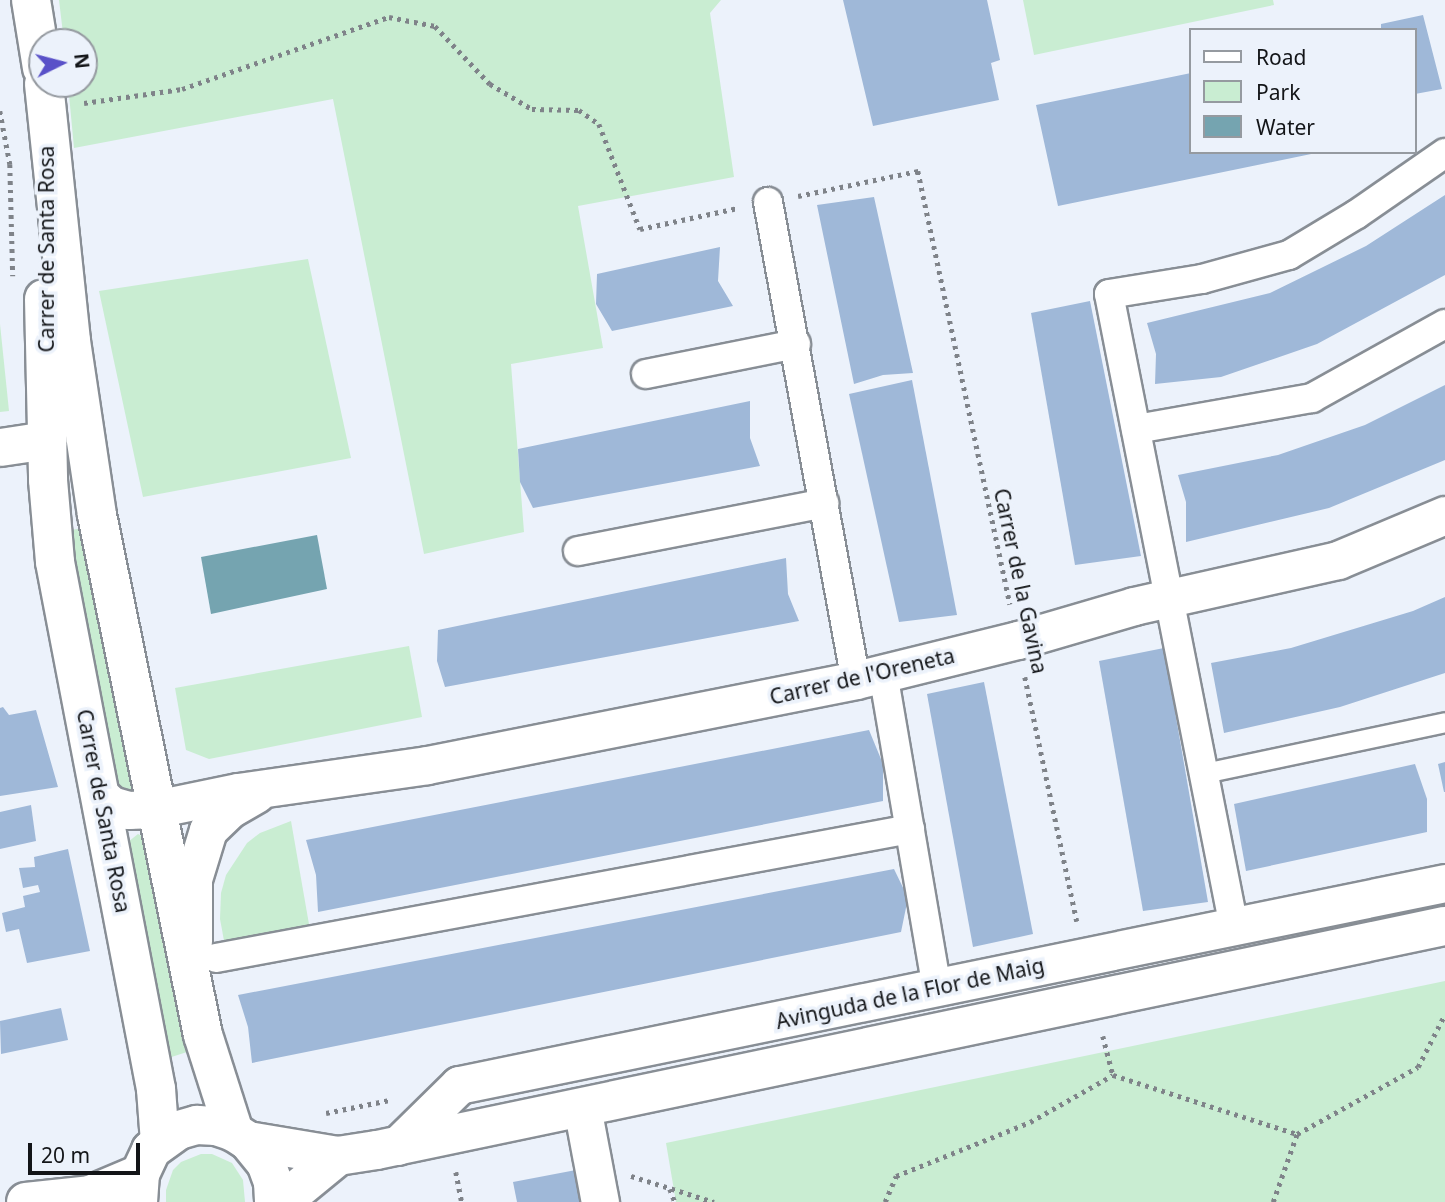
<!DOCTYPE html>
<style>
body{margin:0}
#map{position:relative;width:1445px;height:1202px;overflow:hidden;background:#ecf2fb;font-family:"Noto Sans",sans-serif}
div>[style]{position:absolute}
.green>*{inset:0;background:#c9edd2}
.water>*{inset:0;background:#75a4b0}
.building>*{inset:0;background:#9fb8d8}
.path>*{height:4.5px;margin-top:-2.25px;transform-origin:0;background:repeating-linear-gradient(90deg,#7f8389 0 3.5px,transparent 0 8.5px)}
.roads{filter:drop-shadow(2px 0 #888e95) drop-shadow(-2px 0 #888e95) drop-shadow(0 2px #888e95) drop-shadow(0 -2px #888e95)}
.service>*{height:19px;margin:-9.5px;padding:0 9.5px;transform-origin:9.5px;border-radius:9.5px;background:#fff}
.pedestrian>*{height:28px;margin:-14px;padding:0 14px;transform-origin:14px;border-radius:14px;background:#fff}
.minor>*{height:37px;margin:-18.5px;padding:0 18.5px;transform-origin:18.5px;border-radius:18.5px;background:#fff}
.tertiary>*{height:38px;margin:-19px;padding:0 19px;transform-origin:19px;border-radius:19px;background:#fff}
.secondary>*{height:38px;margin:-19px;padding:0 19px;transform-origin:19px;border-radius:19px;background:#fff}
span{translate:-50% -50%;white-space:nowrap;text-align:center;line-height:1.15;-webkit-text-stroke:7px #ecf2fb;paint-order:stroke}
.street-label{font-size:21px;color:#131518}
.legend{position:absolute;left:1189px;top:28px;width:228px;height:126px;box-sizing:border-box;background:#ecf2fb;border:2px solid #959aa0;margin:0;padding:9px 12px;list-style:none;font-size:21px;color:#131518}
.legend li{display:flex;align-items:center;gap:14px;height:35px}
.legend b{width:35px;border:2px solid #959aa0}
.north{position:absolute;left:28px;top:28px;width:70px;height:70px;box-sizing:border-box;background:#ecf2fb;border:2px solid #959aa0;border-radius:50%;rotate:84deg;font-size:19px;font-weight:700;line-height:28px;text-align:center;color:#131518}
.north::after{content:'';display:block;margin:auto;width:24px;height:32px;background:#5951c8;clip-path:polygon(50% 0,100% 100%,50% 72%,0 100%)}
.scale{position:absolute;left:28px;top:1143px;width:112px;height:32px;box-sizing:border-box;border:4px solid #131518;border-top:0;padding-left:9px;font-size:21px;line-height:24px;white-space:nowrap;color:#131518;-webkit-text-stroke:5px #ecf2fb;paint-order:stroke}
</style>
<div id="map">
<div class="green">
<div style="clip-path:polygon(59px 0,721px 0,710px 13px,734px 177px,578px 206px,603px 348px,511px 364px,524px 532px,424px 554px,333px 99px,74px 148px,68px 84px,84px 84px,84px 42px,64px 42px)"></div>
<div style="clip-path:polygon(1023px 0,1273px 0,1274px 5px,1034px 55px)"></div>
<div style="clip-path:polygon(308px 259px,351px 458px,143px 497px,99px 291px)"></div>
<div style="clip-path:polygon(0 324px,9px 411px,0 412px)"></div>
<div style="clip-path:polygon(85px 528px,136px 791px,127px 801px,116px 792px,56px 532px)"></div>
<div style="clip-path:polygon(409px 646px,422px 717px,209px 759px,186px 750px,175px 688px)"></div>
<div style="clip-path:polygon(291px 821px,310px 930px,225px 946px,220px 919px,221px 893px,226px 875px,247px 843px,260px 833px)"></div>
<div style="clip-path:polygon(138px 834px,147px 839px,187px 1052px,156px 1062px,121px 868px,128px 842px)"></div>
<div style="clip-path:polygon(1445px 981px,1445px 1202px,676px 1202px,666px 1143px)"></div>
<div style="clip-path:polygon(201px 1154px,212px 1154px,232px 1163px,243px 1180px,245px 1202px,166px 1202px,166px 1190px,173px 1170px,181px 1162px)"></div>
</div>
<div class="water">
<div style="clip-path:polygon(317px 535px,327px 589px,211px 614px,201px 557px)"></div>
</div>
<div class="building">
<div style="clip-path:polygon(843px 0,987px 0,1000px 60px,991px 63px,999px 100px,873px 126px)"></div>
<div style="clip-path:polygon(1423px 15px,1442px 89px,1415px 94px,1415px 30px,1381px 30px,1381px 24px)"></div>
<div style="clip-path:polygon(1191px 73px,1191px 152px,1316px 153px,1058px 206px,1036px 105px)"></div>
<div style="clip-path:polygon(1445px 195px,1445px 275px,1317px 344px,1221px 377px,1155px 384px,1156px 354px,1147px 323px,1270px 293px,1366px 246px)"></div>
<div style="clip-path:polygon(874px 197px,913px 373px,883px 375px,854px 384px,817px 205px)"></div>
<div style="clip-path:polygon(720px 247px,718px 281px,733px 306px,612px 331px,596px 304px,597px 274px)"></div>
<div style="clip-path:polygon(1090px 301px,1141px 556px,1075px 565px,1031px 313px)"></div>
<div style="clip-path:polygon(912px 380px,957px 615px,899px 622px,849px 394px)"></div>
<div style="clip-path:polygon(1445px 385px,1445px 460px,1329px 508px,1186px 542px,1186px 502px,1178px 475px,1278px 455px,1365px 425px)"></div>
<div style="clip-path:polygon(750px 401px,750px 438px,760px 466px,533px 508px,520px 482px,518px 449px)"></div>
<div style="clip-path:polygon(786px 558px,788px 594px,799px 621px,445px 687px,437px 661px,438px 630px)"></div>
<div style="clip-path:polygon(1445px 597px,1445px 673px,1340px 707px,1224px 733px,1211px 663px,1291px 648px,1413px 611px)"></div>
<div style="clip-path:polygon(1164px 648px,1208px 902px,1143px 911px,1099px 661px)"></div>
<div style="clip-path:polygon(984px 682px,1033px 934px,973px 947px,927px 694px)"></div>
<div style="clip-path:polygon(3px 707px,9px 715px,36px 710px,58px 787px,0 796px,0 708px)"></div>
<div style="clip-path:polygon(869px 730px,883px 764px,883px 801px,318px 912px,316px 875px,306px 840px)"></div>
<div style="clip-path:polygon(1445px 762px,1445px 792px,1444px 792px,1438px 764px)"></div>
<div style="clip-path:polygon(1415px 764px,1427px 799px,1427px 832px,1246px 871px,1234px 804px)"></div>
<div style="clip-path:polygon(31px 805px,36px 841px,0 849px,0 812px)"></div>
<div style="clip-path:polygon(68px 849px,90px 951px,27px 963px,19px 929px,6px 932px,2px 913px,25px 907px,23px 896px,40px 892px,38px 885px,23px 888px,19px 868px,35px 867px,34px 857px)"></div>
<div style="clip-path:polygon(894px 869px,908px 898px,901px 932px,252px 1063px,248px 1027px,238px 995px)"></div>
<div style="clip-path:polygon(61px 1008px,68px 1040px,1px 1054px,0 1021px)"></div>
<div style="clip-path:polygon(576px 1170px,582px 1202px,517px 1202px,513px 1182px)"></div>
</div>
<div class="path">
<div style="left:84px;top:103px;width:99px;rotate:-8.1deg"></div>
<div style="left:182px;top:89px;width:219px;rotate:-19.2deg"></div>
<div style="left:389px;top:17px;width:47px;rotate:11.1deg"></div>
<div style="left:435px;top:26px;width:80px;rotate:46.5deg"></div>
<div style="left:490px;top:84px;width:49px;rotate:30.8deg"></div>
<div style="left:532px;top:109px;width:47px;rotate:1.2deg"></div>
<div style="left:579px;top:110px;width:24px;rotate:35deg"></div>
<div style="left:599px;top:124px;width:113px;rotate:68.7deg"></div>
<div style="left:640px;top:229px;width:100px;rotate:-12.1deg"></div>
<div style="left:0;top:111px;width:54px;rotate:79.3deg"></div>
<div style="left:10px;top:164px;width:112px;rotate:88.5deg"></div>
<div style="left:798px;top:196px;width:123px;rotate:-11.8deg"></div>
<div style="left:918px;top:171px;width:443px;rotate:78deg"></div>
<div style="left:1025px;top:677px;width:250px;rotate:78deg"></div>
<div style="left:1103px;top:1036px;width:40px;rotate:75.6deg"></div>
<div style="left:1113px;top:1075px;width:193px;rotate:17.8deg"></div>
<div style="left:326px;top:1113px;width:65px;rotate:-11.5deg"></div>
<div style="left:456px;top:1172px;width:31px;rotate:79deg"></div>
<div style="left:631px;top:1176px;width:87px;rotate:17.4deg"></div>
<div style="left:670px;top:1189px;width:14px;rotate:69deg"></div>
<div style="left:885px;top:1202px;width:28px;rotate:-67deg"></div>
<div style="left:896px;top:1176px;width:144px;rotate:-21.9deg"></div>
<div style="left:1030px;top:1122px;width:95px;rotate:-29.5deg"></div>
<div style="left:1273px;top:1202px;width:72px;rotate:-70.6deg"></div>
<div style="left:1297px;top:1134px;width:138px;rotate:-29deg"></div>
<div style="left:1418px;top:1067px;width:59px;rotate:-63deg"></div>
</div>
<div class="roads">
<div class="service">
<div style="left:1204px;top:773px;width:246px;rotate:-11.9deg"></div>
</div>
<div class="pedestrian">
<div style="left:768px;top:202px;width:486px;rotate:79.6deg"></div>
<div style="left:646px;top:374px;width:153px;rotate:-11.3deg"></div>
<div style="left:1136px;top:429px;width:179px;rotate:-10deg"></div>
<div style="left:1312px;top:398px;width:152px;rotate:-29.1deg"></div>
<div style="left:578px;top:551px;width:251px;rotate:-11deg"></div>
<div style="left:883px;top:673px;width:320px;rotate:80.3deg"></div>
<div style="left:1234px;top:927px;width:645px;rotate:-101.17deg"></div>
<div style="left:1109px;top:294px;width:94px;rotate:-9.2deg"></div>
<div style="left:1202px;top:279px;width:90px;rotate:-15.4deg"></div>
<div style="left:1289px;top:255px;width:79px;rotate:-31.1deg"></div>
<div style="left:1357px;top:214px;width:107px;rotate:-34.7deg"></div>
<div style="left:216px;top:958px;width:706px;rotate:-10.53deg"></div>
</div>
<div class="minor">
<div style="left:0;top:447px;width:48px;rotate:-8.5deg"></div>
<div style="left:101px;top:796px;width:13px;rotate:42deg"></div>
<div style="left:111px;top:805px;width:18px;rotate:16deg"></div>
<div style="left:128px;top:810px;width:27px;rotate:-2deg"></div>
<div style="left:155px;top:809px;width:85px;rotate:-11.6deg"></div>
<div style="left:238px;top:792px;width:191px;rotate:-8.1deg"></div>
<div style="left:427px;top:765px;width:437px;rotate:-11.2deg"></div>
<div style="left:856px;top:680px;width:167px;rotate:-13.9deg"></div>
<div style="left:1018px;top:640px;width:121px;rotate:-16.3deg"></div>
<div style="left:1134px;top:606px;width:209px;rotate:-12.7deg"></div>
<div style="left:1338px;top:560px;width:116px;rotate:-22.8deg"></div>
<div style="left:193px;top:941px;width:62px;rotate:-90deg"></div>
<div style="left:193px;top:879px;width:51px;rotate:-73deg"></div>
<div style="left:208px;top:830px;width:30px;rotate:-44deg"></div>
<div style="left:230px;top:809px;width:30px;rotate:-30deg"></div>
<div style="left:582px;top:1107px;width:97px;rotate:79.3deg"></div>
<div style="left:397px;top:1146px;width:87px;rotate:-44.5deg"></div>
<div style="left:459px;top:1085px;width:1006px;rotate:-11.58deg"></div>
</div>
<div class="tertiary">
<div style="left:248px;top:1141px;width:91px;rotate:9.5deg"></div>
<div style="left:338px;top:1156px;width:39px;rotate:-9deg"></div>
<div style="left:377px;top:1150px;width:1091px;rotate:-11.85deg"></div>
<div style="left:26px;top:1202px;width:64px;rotate:-6.2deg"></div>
<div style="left:90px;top:1195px;width:54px;rotate:-22.8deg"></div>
<div style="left:282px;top:1202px;width:72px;rotate:-39.4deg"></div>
</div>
<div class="secondary">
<div style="left:31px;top:0;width:69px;rotate:80.8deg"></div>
<div style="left:44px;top:84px;width:258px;rotate:84deg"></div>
<div style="left:71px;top:341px;width:176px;rotate:81.5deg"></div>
<div style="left:97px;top:515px;width:531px;rotate:78.48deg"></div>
<div style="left:203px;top:1035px;width:102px;rotate:72.3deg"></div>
<div style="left:44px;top:299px;width:181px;rotate:88.7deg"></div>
<div style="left:48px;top:480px;width:82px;rotate:85.1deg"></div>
<div style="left:55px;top:562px;width:537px;rotate:79.15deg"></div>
<div style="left:156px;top:1089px;width:53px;rotate:85.7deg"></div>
<div style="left:138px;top:1202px;width:28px;rotate:-86deg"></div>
<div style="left:140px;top:1174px;width:26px;rotate:-65deg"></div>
<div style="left:151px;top:1150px;width:34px;rotate:-36deg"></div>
<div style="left:179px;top:1130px;width:19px;rotate:-16deg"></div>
<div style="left:197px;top:1125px;width:19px;rotate:3deg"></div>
<div style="left:216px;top:1126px;width:19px;rotate:18deg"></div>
<div style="left:234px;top:1132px;width:17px;rotate:33deg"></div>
<div style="left:248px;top:1141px;width:28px;rotate:51deg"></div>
<div style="left:266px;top:1163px;width:20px;rotate:70deg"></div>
<div style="left:273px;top:1182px;width:20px;rotate:87deg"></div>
</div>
</div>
<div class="street-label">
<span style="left:46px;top:249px;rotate:-90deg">Carrer de Santa Rosa</span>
<span style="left:1021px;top:581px;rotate:78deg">Carrer de la Gavina</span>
<span style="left:862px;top:676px;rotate:-13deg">Carrer de l'Oreneta</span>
<span style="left:104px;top:811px;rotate:79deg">Carrer de Santa Rosa</span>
<span style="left:910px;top:993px;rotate:-12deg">Avinguda de la Flor de Maig</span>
</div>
<ul class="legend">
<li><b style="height:9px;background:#fff"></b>Road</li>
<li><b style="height:19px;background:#c9edd2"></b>Park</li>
<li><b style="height:19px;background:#75a4b0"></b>Water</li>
</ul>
<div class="north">N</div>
<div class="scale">20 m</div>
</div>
